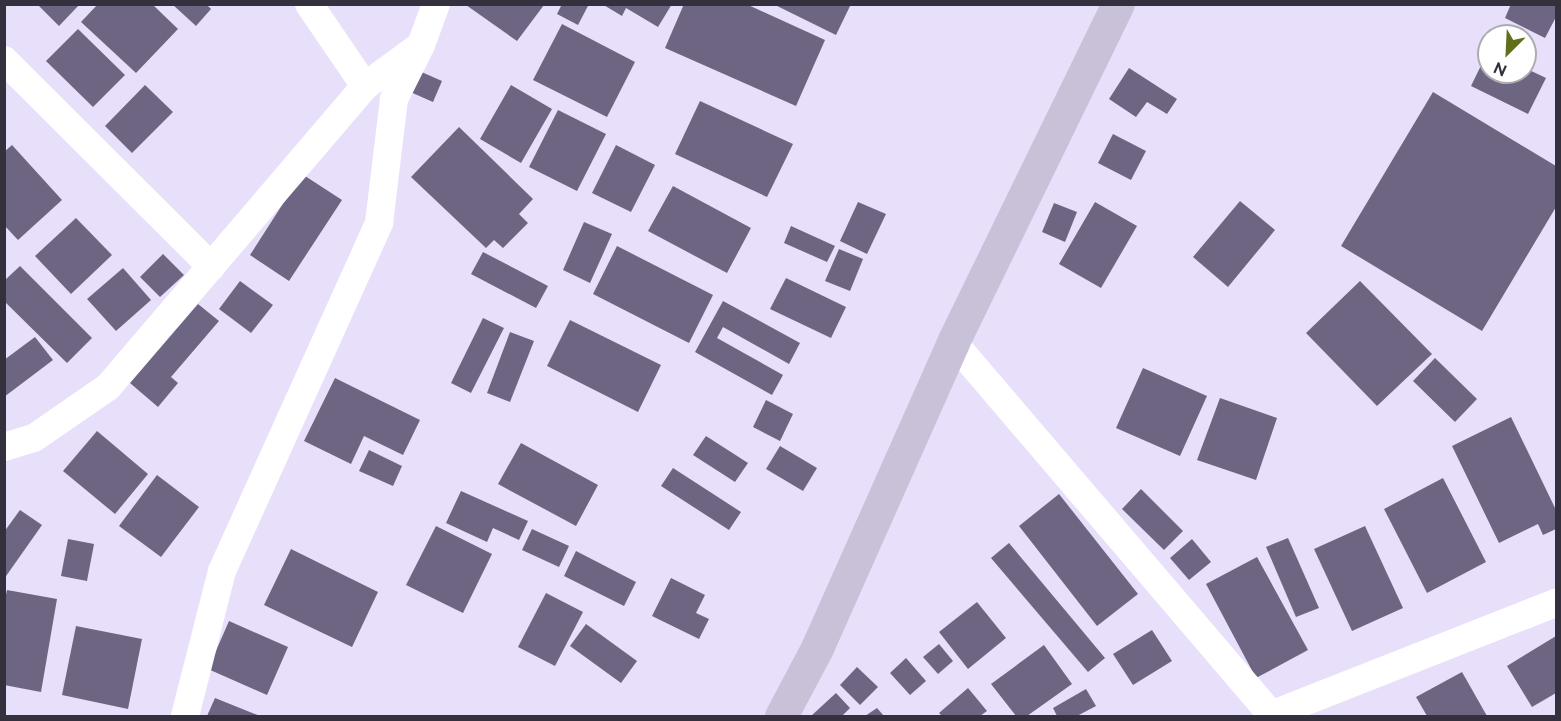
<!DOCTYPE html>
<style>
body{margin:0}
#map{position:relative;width:1561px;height:721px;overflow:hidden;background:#e8e0fb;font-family:Raleway,sans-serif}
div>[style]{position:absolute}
.building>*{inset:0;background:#6e6582}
.street>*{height:28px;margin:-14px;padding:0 14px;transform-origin:14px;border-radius:14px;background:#fff}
.primary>*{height:33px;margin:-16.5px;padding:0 16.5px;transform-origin:16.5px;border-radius:16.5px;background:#c8c1d8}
span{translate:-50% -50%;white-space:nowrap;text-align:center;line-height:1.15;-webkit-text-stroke:6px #fff;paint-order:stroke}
.frame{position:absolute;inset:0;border:6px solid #34303d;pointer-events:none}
.north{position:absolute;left:1477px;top:24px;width:60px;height:60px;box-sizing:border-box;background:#fff;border:2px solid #aeacb1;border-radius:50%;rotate:204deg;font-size:16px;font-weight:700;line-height:24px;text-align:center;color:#34303d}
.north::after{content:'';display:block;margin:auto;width:21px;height:27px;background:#626f1a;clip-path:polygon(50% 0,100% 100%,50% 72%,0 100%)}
</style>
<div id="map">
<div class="building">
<div style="clip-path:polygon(37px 4px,80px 4px,59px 26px)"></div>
<div style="clip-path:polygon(98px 4px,152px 4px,178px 29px,136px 73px,81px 22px)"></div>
<div style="clip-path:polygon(172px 4px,206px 4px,211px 9px,196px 26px)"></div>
<div style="clip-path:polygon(562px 4px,589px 4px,578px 25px,557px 14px)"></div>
<div style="clip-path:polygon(602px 4px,672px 4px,658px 27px,626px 8px,622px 16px)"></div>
<div style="clip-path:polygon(684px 4px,746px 4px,825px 40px,796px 106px,665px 48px)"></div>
<div style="clip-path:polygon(773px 4px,851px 4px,836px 35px)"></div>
<div style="clip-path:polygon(1511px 4px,1556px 4px,1556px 17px,1545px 38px,1505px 18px)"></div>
<div style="clip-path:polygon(466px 5px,544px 5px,517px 41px)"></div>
<div style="clip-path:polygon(562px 24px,635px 62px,607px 117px,533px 80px)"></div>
<div style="clip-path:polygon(78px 29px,125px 75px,93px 107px,46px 61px)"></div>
<div style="clip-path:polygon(1489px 49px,1489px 72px,1525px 72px,1525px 68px,1546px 78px,1528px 114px,1471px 86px)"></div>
<div style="clip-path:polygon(1129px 68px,1177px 99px,1167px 114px,1147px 102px,1136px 117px,1109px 99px)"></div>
<div style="clip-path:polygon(417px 70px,442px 81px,433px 102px,408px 91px)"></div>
<div style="clip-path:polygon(145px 85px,173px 112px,132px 153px,105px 126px)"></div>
<div style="clip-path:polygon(511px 85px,552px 109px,521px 163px,480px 139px)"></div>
<div style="clip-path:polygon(1433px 92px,1556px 166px,1556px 207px,1482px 331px,1341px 246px)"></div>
<div style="clip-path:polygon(700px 101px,793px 144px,767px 197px,675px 154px)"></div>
<div style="clip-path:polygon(558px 110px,606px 134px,577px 191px,529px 167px)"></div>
<div style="clip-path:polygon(459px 127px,533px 199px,519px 214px,528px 223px,503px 248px,494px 240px,486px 248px,411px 177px)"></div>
<div style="clip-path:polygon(1113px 134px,1146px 151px,1131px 180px,1098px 163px)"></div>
<div style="clip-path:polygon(12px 145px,62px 200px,18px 240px,4px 225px,4px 152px)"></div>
<div style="clip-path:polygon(616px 145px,655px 165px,631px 212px,592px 193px)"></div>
<div style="clip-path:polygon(302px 174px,342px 200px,289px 281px,250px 255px)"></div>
<div style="clip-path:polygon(673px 186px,751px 228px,727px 273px,648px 231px)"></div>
<div style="clip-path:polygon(1240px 201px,1275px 230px,1228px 287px,1193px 257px)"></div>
<div style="clip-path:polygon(858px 202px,886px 214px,867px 254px,840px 241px)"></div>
<div style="clip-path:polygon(1095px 202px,1137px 226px,1101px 288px,1059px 264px)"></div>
<div style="clip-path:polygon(1054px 203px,1077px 212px,1065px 242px,1042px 232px)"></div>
<div style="clip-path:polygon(76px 218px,112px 255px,71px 294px,35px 256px)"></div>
<div style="clip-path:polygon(584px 222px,612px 234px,590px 283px,563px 270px)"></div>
<div style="clip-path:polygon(791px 226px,835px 246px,827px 262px,784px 243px)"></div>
<div style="clip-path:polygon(617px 246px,713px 295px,689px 343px,593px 294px)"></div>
<div style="clip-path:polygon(839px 249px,863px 259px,850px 291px,825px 281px)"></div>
<div style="clip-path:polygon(483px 252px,548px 286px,536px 308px,471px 274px)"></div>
<div style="clip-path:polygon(163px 254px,184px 275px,160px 297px,140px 277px)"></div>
<div style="clip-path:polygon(20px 266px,92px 338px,67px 363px,4px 301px,4px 281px)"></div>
<div style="clip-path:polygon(123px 268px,151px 300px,116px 331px,87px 299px)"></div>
<div style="clip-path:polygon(786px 278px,846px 307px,831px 338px,770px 309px)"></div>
<div style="clip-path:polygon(240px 281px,273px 305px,251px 333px,219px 309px)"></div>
<div style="clip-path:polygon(1360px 281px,1432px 354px,1377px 406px,1306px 333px)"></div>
<div style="clip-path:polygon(723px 301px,800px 343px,789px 364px,723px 327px,717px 338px,783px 375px,772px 395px,695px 352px)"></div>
<div style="clip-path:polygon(198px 304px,219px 321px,171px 377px,178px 383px,158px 407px,130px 383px)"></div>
<div style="clip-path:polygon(483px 318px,504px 328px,471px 393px,451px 383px)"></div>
<div style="clip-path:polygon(570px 320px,661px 365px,638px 412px,547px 366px)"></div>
<div style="clip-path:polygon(510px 332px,534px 341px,510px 402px,487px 393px)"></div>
<div style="clip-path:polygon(35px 337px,53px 360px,4px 397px,4px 360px)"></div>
<div style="clip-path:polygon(1435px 358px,1477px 399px,1455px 422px,1413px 381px)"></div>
<div style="clip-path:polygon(1143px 368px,1207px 396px,1180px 456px,1116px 428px)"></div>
<div style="clip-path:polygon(335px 378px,420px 420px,403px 455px,364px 436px,351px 464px,304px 441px)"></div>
<div style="clip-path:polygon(1220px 398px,1277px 418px,1256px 480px,1197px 460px)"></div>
<div style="clip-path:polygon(766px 400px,793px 414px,780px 441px,753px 427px)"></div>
<div style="clip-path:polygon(1511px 417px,1556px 510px,1556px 529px,1543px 535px,1538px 524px,1499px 543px,1452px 446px)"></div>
<div style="clip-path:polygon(97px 431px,148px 474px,115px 514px,63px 471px)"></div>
<div style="clip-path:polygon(706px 436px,748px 463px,735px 482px,693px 455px)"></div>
<div style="clip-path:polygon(521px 443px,598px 485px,576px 526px,498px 484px)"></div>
<div style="clip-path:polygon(780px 446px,817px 468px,803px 491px,766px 469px)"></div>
<div style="clip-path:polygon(369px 450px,402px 466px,393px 486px,359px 471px)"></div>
<div style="clip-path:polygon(673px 468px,741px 512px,729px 530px,661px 486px)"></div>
<div style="clip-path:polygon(157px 475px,199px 507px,161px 557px,119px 526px)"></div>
<div style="clip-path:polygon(1443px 478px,1486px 562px,1427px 593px,1384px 509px)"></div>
<div style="clip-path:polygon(1141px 489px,1183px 531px,1164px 550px,1122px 509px)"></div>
<div style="clip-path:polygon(461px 491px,528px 521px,519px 540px,493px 528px,487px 542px,446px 523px)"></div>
<div style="clip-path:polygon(1059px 494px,1138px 594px,1097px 626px,1019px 526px)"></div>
<div style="clip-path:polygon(20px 510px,42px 525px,4px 579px,4px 532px)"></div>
<div style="clip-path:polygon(436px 526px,492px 554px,463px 613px,406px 585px)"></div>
<div style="clip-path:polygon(1365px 526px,1403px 608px,1352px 631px,1314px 549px)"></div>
<div style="clip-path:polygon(532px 529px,569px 546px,559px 567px,522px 550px)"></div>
<div style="clip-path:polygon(1288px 538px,1319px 608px,1296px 617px,1266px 547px)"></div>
<div style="clip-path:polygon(68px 539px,94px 544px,87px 581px,61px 576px)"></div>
<div style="clip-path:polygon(1192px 539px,1211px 562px,1189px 580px,1170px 558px)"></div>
<div style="clip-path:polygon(1009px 543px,1105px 658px,1088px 672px,991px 558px)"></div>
<div style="clip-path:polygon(291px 549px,378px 592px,352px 647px,264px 605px)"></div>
<div style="clip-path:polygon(576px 551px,636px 582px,624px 606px,564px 576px)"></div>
<div style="clip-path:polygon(1257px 557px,1308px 650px,1256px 678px,1206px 584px)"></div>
<div style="clip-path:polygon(671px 578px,705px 595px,696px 613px,709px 619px,699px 639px,652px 616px)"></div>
<div style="clip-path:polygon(7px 590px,57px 599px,41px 692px,4px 685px,4px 604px)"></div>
<div style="clip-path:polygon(546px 593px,583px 612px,555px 666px,518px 647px)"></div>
<div style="clip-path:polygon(977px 602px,1006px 638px,968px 669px,939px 632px)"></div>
<div style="clip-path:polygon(229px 621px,288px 647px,267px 695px,208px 669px)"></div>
<div style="clip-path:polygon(586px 624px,637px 661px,621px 683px,570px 646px)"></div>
<div style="clip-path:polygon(76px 626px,142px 639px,128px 709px,62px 695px)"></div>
<div style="clip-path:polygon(1152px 630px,1172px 661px,1133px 685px,1113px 654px)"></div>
<div style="clip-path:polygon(1556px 636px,1556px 693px,1532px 707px,1507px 666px)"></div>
<div style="clip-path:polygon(939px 644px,953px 661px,938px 674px,923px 657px)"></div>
<div style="clip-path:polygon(1044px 645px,1072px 684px,1027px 716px,1016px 716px,991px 684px)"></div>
<div style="clip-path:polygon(906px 658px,926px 681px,910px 695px,890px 673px)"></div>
<div style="clip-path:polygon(857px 667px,878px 687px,860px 705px,840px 685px)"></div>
<div style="clip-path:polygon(1462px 672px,1487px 716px,1427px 716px,1416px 697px)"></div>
<div style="clip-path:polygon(968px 688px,987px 711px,980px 716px,942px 716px,939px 713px)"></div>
<div style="clip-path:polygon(1086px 689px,1096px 706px,1077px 716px,1057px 716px,1053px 708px)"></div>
<div style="clip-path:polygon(836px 693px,850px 708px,842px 716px,811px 716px)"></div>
<div style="clip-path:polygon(215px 698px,260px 716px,207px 716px)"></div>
<div style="clip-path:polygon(877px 708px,884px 716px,865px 716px)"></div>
</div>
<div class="street">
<div style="left:309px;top:4px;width:99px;rotate:55.7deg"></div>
<div style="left:4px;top:60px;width:293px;rotate:44.9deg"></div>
<div style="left:953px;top:342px;width:492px;rotate:49.5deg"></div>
<div style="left:4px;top:447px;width:31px;rotate:-17deg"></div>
<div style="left:34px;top:438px;width:90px;rotate:-34.6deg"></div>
<div style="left:108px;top:387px;width:396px;rotate:-49.5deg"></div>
<div style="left:365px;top:86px;width:64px;rotate:-36.2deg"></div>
<div style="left:1271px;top:715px;width:306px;rotate:-21.5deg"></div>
<div style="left:185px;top:716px;width:150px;rotate:-75.7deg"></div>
<div style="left:222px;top:571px;width:382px;rotate:-65.7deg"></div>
<div style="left:379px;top:223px;width:125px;rotate:-83.1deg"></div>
<div style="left:394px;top:99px;width:60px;rotate:-63.4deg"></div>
<div style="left:421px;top:45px;width:44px;rotate:-69.9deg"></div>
</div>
<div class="primary">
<div style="left:781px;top:716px;width:77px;rotate:-62.1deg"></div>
<div style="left:817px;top:648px;width:335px;rotate:-66deg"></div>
<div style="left:953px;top:342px;width:376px;rotate:-64deg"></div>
</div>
<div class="frame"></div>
<div class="north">N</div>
</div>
